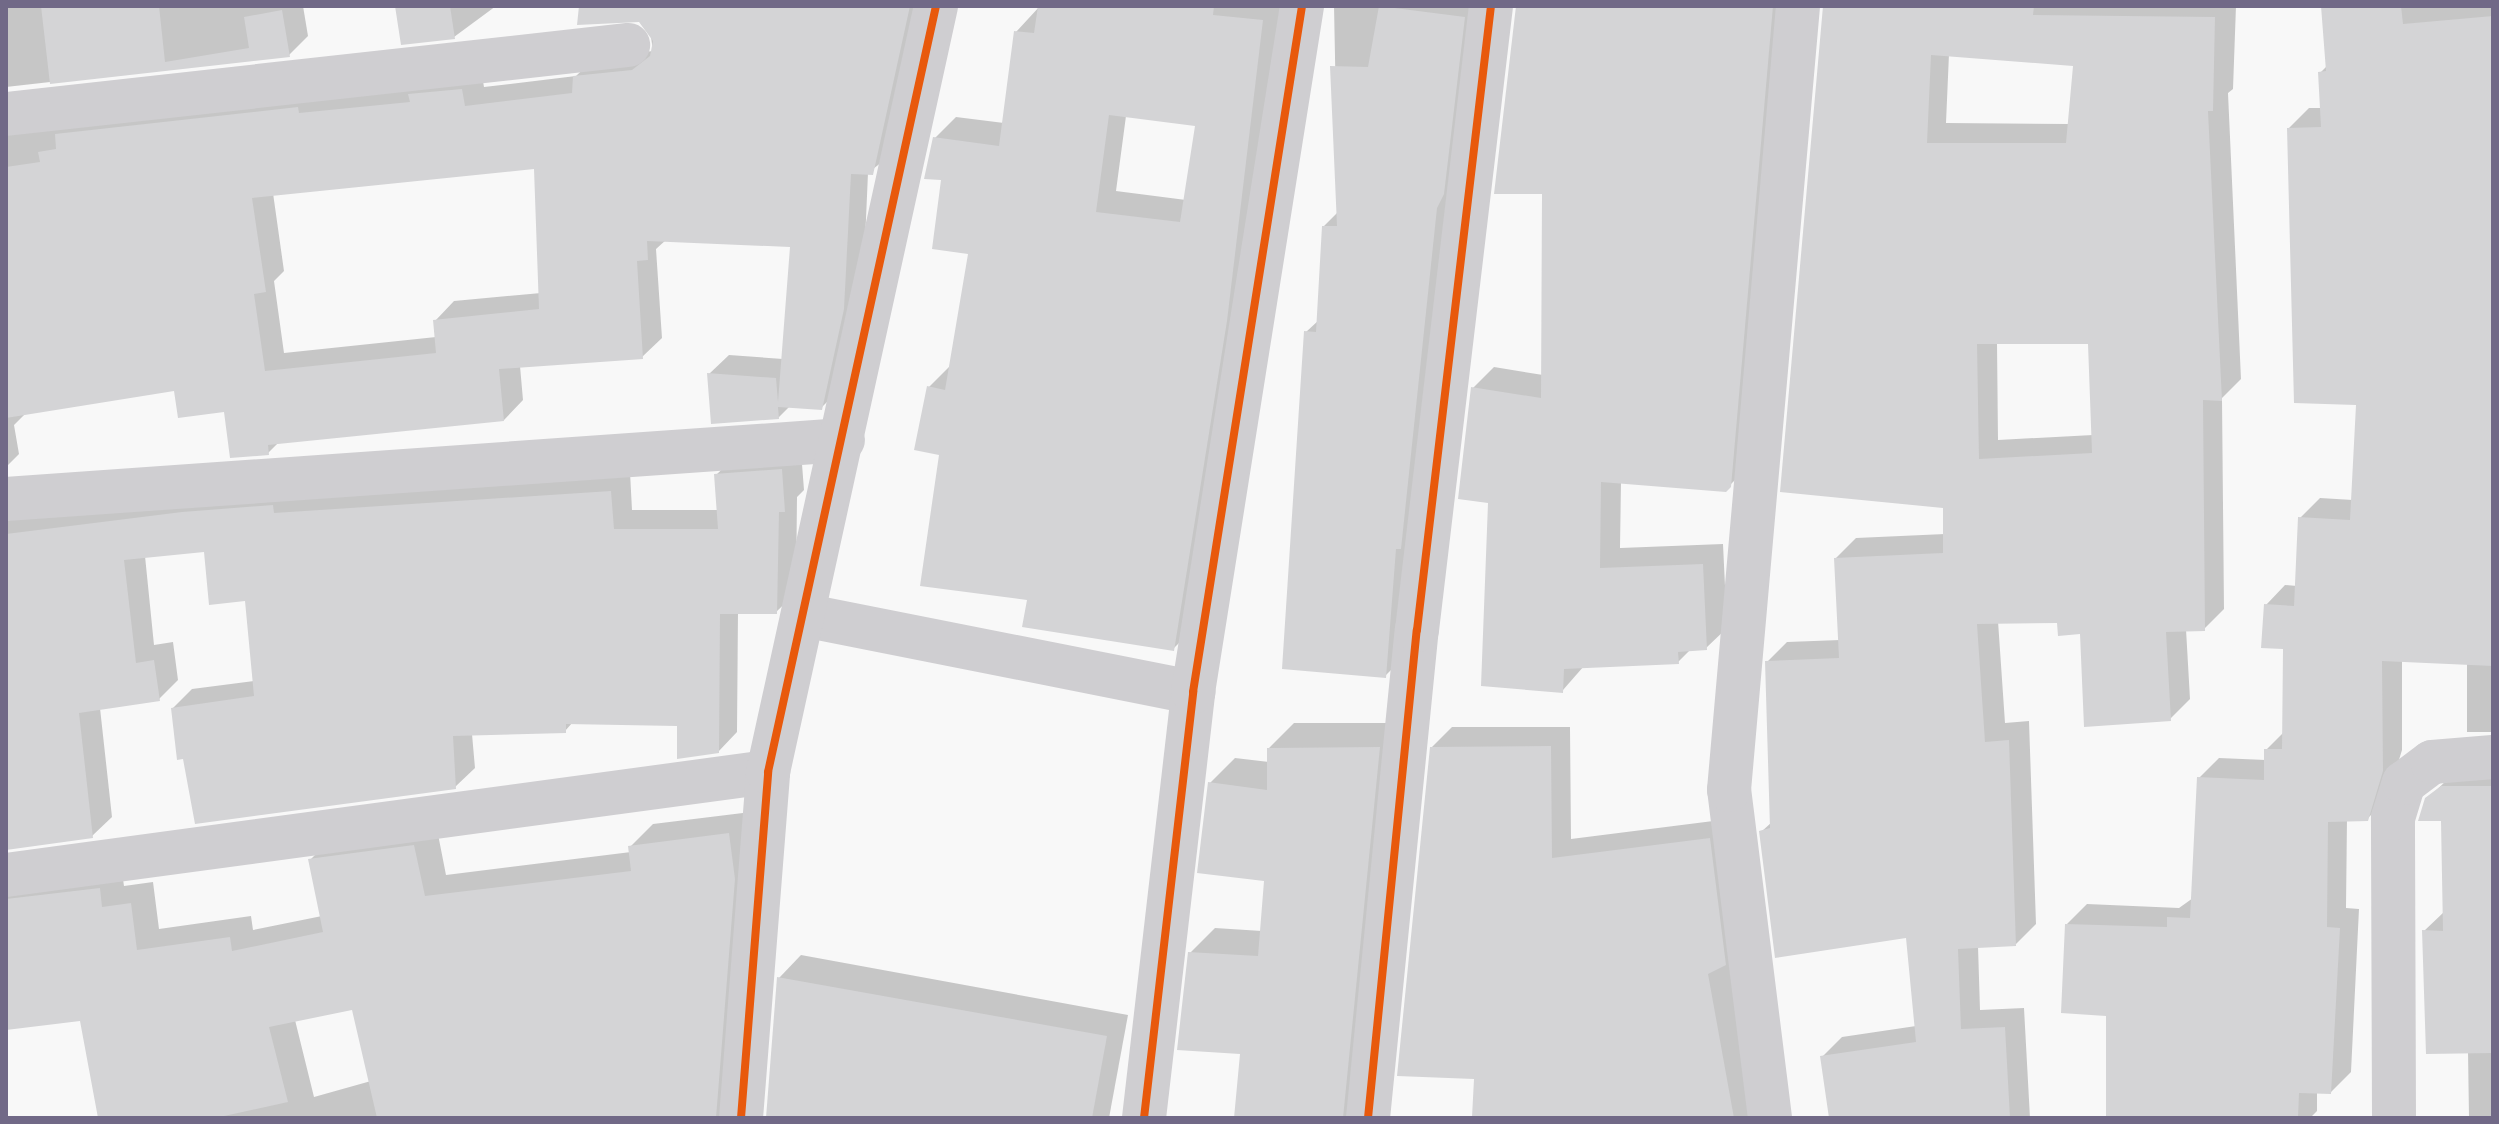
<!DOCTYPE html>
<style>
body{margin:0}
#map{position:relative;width:2499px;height:1124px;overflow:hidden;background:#f8f8f8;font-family:"Asap Condensed",sans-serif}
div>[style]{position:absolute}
.shadow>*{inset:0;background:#0003}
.building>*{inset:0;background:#d4d4d6}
.minor>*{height:44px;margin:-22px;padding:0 22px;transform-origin:22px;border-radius:22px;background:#cfced1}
.cycleway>*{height:8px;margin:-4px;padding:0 4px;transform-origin:4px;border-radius:4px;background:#e8590c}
span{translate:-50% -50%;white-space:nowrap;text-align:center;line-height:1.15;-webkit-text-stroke:8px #fff;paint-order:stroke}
.frame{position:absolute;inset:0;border:8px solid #716987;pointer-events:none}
</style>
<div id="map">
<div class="shadow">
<div style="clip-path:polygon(6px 6px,303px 6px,308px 36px,289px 55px,6px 87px)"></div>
<div style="clip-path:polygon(397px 6px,496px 6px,454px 37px)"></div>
<div style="clip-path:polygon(evenodd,581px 6px,924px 6px,892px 154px,868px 173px,863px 288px,840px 389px,821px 408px,790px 406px,778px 418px,709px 374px,729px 355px,783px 359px,792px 245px,666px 240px,656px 249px,662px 338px,642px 357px,520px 366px,523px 400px,504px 420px,279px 442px,268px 453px,226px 410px,175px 388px,27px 412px,14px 425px,19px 454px,6px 467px,6px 106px,481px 70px,484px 87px,576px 76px,595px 58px,653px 51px,650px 30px,638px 20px,581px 6px,536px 167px,541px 293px,454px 301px,435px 321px,436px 337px,284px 353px,274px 281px,284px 271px,273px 193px,536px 167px)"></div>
<div style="clip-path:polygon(evenodd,1040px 6px,1294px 6px,1194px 628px,1173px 649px,1029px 599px,941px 454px,929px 387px,951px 365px,971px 252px,943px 178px,935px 138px,956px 117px,1004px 123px,1016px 32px,1040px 6px,1126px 116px,1198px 125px,1186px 200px,1116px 191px,1126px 116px)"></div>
<div style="clip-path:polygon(1334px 6px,1483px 6px,1406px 655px,1385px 676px,1306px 332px,1319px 320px,1324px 226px,1338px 212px)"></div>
<div style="clip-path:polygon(1517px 6px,1795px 6px,1751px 464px,1725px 490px,1621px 482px,1620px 548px,1723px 544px,1727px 628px,1706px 648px,1691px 649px,1678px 662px,1584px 666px,1563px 690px,1490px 501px,1473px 388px,1494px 367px,1543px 375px,1544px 192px)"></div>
<div style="clip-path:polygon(evenodd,1824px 6px,2236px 6px,2233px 89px,2228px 93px,2241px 379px,2222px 398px,2224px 609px,2204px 629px,2186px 629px,2190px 699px,2170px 719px,2081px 632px,2059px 621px,1998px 621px,2005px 723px,2029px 721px,2036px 924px,2016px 944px,1978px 946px,1980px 1010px,2024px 1008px,2030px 1118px,1831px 1118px,1822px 1057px,1842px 1037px,1916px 1026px,1908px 936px,1761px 832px,1772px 822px,1767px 662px,1787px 642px,1840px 640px,1836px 558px,1856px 538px,1945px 534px,1945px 506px,1824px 6px,1949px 54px,2075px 64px,2070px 124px,1946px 123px,1949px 54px,1824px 6px,1997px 342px,2090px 342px,2093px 435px,1998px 440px,1997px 342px)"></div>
<div style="clip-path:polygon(2323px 6px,2493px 6px,2493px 732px,2467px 732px,2467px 663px,2402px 660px,2402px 750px,2387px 799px,2367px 819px,2347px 819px,2346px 908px,2359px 909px,2351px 1072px,2331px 1092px,2317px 1092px,2317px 1111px,2310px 1118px,2108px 1118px,2108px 1014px,2067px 924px,2087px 904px,2179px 908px,2193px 898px,2199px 778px,2219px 758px,2266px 760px,2266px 750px,2284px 732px,2285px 647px,2266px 605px,2285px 585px,2297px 586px,2300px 518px,2320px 498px,2353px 500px,2358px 403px,2289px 128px,2309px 108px,2322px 108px,2320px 73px,2328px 65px)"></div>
<div style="clip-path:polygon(801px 451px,804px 490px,797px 497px,796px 593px,776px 612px,738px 612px,737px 732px,718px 752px,679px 724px,573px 722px,565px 731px,472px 734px,475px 768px,455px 787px,173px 708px,192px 689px,254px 681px,246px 599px,206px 550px,145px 556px,154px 645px,173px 642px,178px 680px,159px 699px,100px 708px,112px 817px,92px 836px,6px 848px,6px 491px,630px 472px,632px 510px,719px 510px,716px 475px,736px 456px)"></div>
<div style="clip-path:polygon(1294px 723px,1404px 723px,1367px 1118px,1237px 1118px,1242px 1052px,1190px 953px,1215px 928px,1262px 931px,1266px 880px,1210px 783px,1235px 758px,1269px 762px,1269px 748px)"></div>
<div style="clip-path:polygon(1452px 727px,1570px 727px,1571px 839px,1729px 819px,1757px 1118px,1545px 1118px,1476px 1077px,1432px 747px)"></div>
<div style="clip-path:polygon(2493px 763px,2493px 1118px,2469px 1118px,2468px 1052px,2424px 931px,2445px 911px,2443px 819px,2427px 799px,2448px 779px)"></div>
<div style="clip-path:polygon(evenodd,751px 812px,761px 1118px,100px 1118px,81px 1019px,6px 1028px,6px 878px,121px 866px,124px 886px,153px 882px,159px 929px,251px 916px,253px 930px,322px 916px,310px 860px,332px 838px,436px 824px,446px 875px,631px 852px,630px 847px,653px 824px,751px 812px,354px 1007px,371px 1081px,314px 1097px,295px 1020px,354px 1007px)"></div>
<div style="clip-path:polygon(801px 955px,1128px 1015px,1109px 1118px,768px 1118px,779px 978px)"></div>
</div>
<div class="building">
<div style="clip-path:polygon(41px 6px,159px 6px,165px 62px,249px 48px,244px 17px,282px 10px,290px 57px,50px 84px)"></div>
<div style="clip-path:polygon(395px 6px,450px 6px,455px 39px,401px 45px)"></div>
<div style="clip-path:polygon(evenodd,579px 6px,910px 6px,873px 175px,851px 174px,844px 309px,822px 410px,778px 407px,779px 419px,711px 424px,707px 373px,776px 378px,778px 402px,790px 247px,647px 241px,648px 260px,637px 261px,643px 359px,499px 369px,504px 421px,268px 445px,269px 455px,230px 458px,224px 412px,178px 418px,174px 391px,6px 418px,6px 167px,40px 162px,38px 152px,56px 149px,55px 134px,298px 107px,299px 113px,410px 102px,408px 94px,462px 89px,465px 106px,572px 93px,573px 76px,632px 70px,650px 56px,653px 41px,639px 22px,577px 25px,579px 6px,534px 169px,539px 309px,433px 320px,436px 353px,265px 371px,254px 294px,266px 292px,252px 198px,534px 169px)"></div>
<div style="clip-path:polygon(evenodd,1038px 6px,1214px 6px,1213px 15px,1263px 20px,1227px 321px,1174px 651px,1022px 627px,1027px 600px,920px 586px,939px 455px,914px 450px,927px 386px,945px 390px,968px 254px,932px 249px,941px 180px,924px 179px,933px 137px,999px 146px,1014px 31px,1034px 33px,1038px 6px,1109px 115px,1195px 126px,1180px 222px,1096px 212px,1109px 115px)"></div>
<div style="clip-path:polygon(1379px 6px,1465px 17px,1444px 194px,1437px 208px,1401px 549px,1396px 549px,1386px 678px,1282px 669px,1304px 331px,1316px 332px,1322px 226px,1337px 226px,1330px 66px,1368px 67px)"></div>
<div style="clip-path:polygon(1516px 6px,1773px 6px,1731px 487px,1726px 492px,1601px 482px,1600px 568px,1703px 564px,1707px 650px,1678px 652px,1679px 664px,1564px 669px,1563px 693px,1481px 686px,1488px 503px,1458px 499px,1471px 387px,1541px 398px,1542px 194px,1494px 194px)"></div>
<div style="clip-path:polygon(evenodd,1823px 6px,2034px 6px,2033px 15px,2215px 17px,2213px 111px,2208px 111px,2222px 401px,2203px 400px,2205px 631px,2166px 632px,2171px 721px,2084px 727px,2080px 634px,2058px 636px,2057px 623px,1977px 624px,1985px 742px,2009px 740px,2016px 946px,1958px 949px,1961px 1029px,2005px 1027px,2010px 1118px,1829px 1118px,1820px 1056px,1916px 1042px,1906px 938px,1775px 958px,1759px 831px,1770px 828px,1765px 661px,1839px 658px,1834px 558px,1943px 553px,1943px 508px,1780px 492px,1823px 6px,1931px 55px,2073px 66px,2066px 143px,1927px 143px,1931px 55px,1823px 6px,1977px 344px,2088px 344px,2092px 453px,1979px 459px,1977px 344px)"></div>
<div style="clip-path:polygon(2321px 6px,2401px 6px,2403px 24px,2493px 16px,2493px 666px,2382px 661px,2383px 771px,2368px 821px,2328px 822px,2327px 927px,2340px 928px,2331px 1094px,2299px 1093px,2298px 1118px,2106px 1118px,2106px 1016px,2061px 1013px,2065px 924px,2167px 927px,2167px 917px,2190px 918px,2197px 777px,2264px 780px,2264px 749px,2282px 749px,2283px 649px,2261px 648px,2264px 604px,2294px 606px,2298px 517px,2350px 520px,2356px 405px,2294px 403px,2287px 128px,2321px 127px,2318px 72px,2326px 71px)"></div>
<div style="clip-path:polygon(782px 469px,785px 512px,779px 512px,777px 614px,720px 614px,719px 753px,677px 759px,677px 726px,566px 724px,566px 733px,453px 736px,456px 789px,195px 824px,183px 759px,177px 760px,171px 708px,254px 696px,245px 601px,209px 605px,204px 552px,124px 560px,136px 663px,154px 660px,160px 701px,79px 713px,93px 838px,6px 850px,6px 534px,182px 512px,273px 505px,274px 513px,611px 491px,614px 529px,718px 529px,714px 474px)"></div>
<div style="clip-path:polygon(1551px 746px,1552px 858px,1710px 838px,1726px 965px,1708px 974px,1734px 1118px,1472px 1117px,1474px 1079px,1397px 1076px,1430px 747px)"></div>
<div style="clip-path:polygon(1380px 747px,1343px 1118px,1234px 1118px,1240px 1054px,1177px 1050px,1188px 952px,1258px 956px,1264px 881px,1197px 873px,1208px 782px,1267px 790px,1267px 748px)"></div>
<div style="clip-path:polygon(2441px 786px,2493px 786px,2493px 1053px,2426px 1054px,2422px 930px,2443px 931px,2441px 821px,2418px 821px,2425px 798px)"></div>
<div style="clip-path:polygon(729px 833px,735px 879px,716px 1118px,377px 1118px,352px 1010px,269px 1027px,288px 1102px,215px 1118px,98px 1118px,80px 1021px,6px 1030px,6px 899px,100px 888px,102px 907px,131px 903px,137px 950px,230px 937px,232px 951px,323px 932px,308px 859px,414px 845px,425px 896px,631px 871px,628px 846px)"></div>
<div style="clip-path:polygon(777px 977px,1107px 1036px,1092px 1118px,766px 1118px)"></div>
</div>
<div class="minor">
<div style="left:6px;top:114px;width:626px;rotate:-6.33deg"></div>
<div style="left:6px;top:499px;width:839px;rotate:-4.03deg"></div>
<div style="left:803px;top:615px;width:398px;rotate:11.2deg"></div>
<div style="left:6px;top:875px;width:769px;rotate:-7.7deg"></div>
<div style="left:741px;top:1118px;width:347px;rotate:-85.5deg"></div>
<div style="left:768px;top:772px;width:784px;rotate:-77.63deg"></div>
<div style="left:1144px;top:1118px;width:429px;rotate:-83.4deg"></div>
<div style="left:1193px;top:692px;width:695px;rotate:-80.97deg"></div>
<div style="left:1368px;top:1118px;width:490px;rotate:-84.3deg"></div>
<div style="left:1417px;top:630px;width:628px;rotate:-83.24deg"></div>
<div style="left:1770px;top:1118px;width:331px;rotate:-97.1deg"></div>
<div style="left:1729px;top:790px;width:787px;rotate:-84.97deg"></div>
<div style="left:2394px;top:1118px;width:300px;rotate:-90.2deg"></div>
<div style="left:2393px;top:818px;width:37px;rotate:-73deg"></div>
<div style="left:2404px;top:783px;width:35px;rotate:-37deg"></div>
<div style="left:2432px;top:762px;width:61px;rotate:-4.7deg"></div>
</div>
<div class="cycleway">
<div style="left:741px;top:1118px;width:347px;rotate:-85.5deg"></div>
<div style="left:768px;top:772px;width:784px;rotate:-77.63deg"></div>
<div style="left:1144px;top:1118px;width:429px;rotate:-83.4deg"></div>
<div style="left:1193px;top:692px;width:695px;rotate:-80.97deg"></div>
<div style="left:1368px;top:1118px;width:490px;rotate:-84.3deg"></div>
<div style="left:1417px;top:630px;width:628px;rotate:-83.24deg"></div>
</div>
<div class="frame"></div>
</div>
